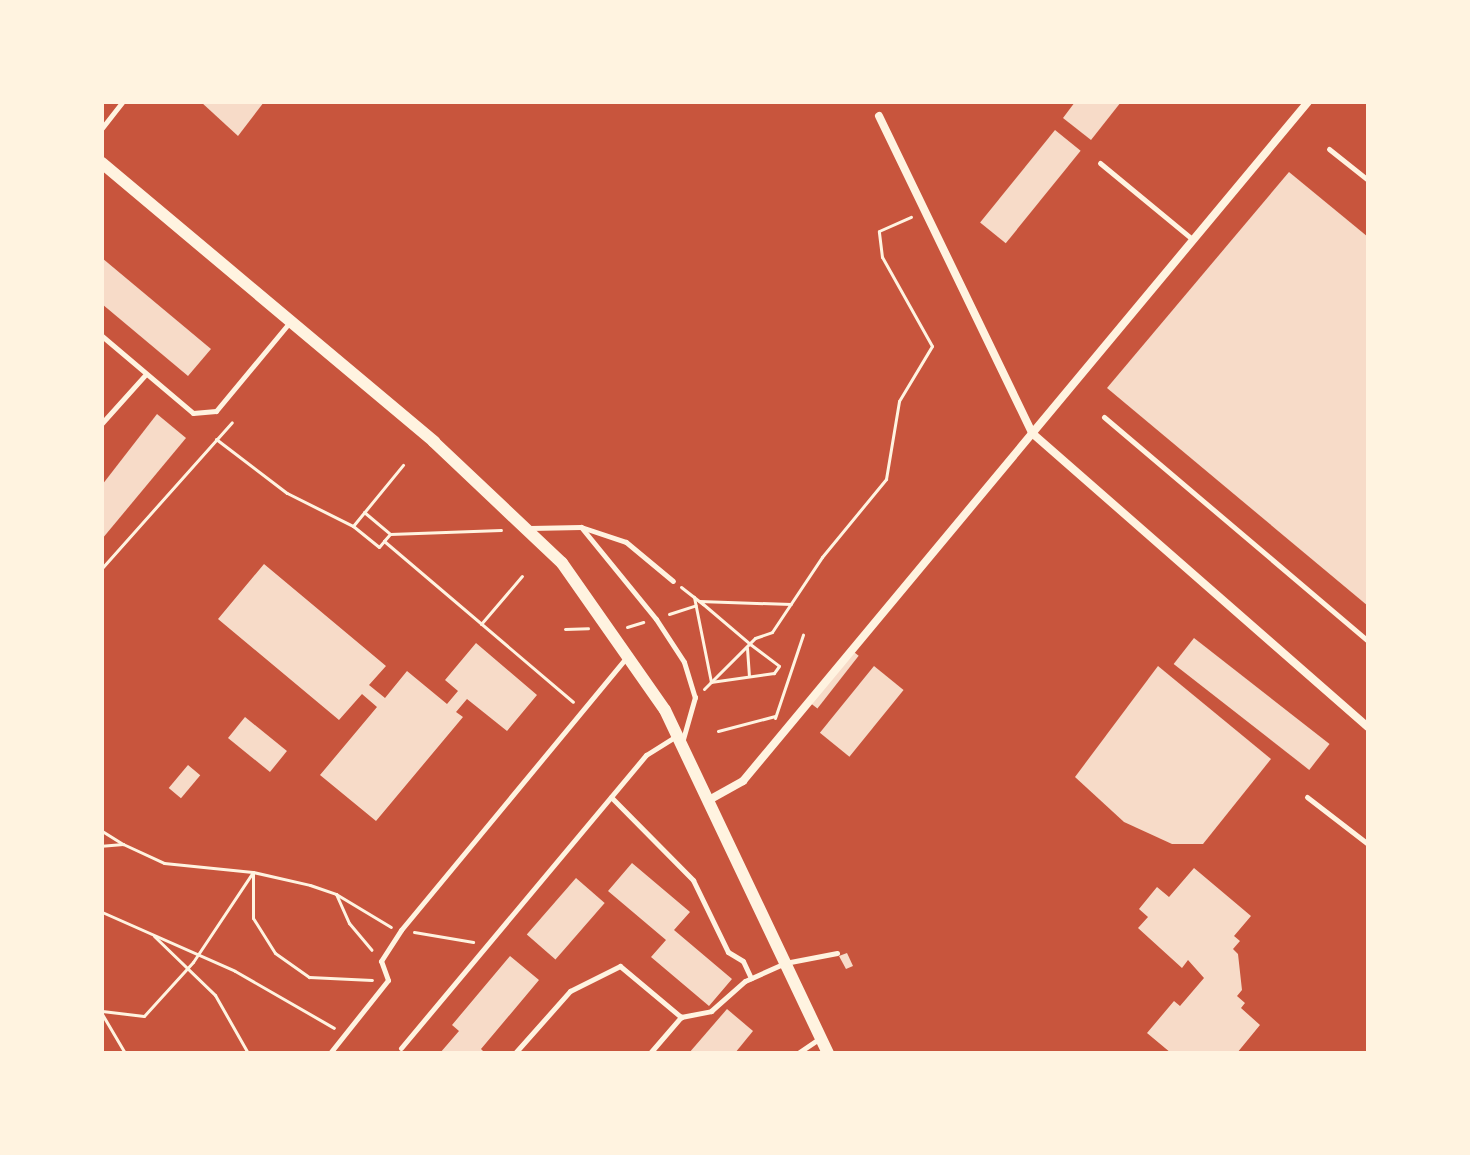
<!DOCTYPE html>
<style>
body{margin:0}
#map{position:relative;width:1470px;height:1155px;overflow:hidden;background:#c8553d;font-family:Rubik,sans-serif}
div>[style]{position:absolute}
.building>*{inset:0;background:#f7dbc8;transform-origin:0 0}
.path>*{height:3px;margin:-1.5px;padding:0 1.5px;transform-origin:1.5px;border-radius:1.5px;background:#fff3e0}
.service>*{height:5px;margin:-2.5px;padding:0 2.5px;transform-origin:2.5px;border-radius:2.5px;background:#fff3e0}
.minor>*{height:8px;margin:-4px;padding:0 4px;transform-origin:4px;border-radius:4px;background:#fff3e0}
.tertiary>*{height:12px;margin:-6px;padding:0 6px;transform-origin:6px;border-radius:6px;background:#fff3e0}
span{translate:-50% -50%;white-space:nowrap;text-align:center;line-height:1.15;-webkit-text-stroke:6px #fff3e0;paint-order:stroke}
.frame{position:absolute;inset:0;border:104px solid #fff3e0;pointer-events:none}
</style>
<div id="map">
<div class="building">
<div style="clip-path:polygon(201px 102px,264px 102px,238px 136px)"></div>
<div style="clip-path:polygon(1075px 102px,1121px 102px,1091px 140px,1063px 118px)"></div>
<div style="left:1055px;top:130px;width:33px;height:119px;rotate:39deg"></div>
<div style="clip-path:polygon(1289px 172px,1368px 237px,1368px 606px,1107px 388px)"></div>
<div style="clip-path:polygon(102px 258px,211px 349px,188px 376px,102px 304px)"></div>
<div style="clip-path:polygon(157px 414px,186px 438px,102px 539px,102px 485px)"></div>
<div style="clip-path:polygon(264px 564px,386px 666px,369px 685px,385px 698px,407px 671px,447px 704px,458px 691px,445px 680px,476px 643px,537px 695px,507px 731px,467px 699px,456px 712px,463px 717px,376px 821px,320px 775px,377px 707px,362px 694px,339px 720px,218px 619px)"></div>
<div style="left:1194px;top:638px;width:172px;height:33px;rotate:38deg"></div>
<div style="left:850px;top:649px;width:11px;height:67px;rotate:38deg"></div>
<div style="left:874px;top:666px;width:38px;height:86px;rotate:39deg"></div>
<div style="clip-path:polygon(1158px 666px,1271px 759px,1203px 844px,1172px 844px,1124px 822px,1075px 777px)"></div>
<div style="left:245px;top:717px;width:54px;height:27px;rotate:39deg"></div>
<div style="left:188px;top:765px;width:16px;height:30px;rotate:40deg"></div>
<div style="clip-path:polygon(632px 863px,690px 912px,674px 930px,732px 979px,709px 1006px,651px 957px,666px 940px,608px 891px)"></div>
<div style="clip-path:polygon(1194px 868px,1251px 916px,1234px 936px,1240px 941px,1233px 949px,1238px 954px,1242px 990px,1237px 996px,1245px 1003px,1241px 1008px,1260px 1025px,1237px 1053px,1171px 1053px,1147px 1033px,1174px 1001px,1180px 1006px,1204px 978px,1188px 960px,1182px 968px,1138px 928px,1148px 917px,1139px 909px,1157px 887px,1169px 897px)"></div>
<div style="left:576px;top:878px;width:38px;height:75px;rotate:41deg"></div>
<div style="clip-path:polygon(847px 953px,853px 966px,846px 969px,839px 956px)"></div>
<div style="clip-path:polygon(510px 956px,539px 980px,481px 1049px,485px 1053px,440px 1053px,459px 1031px,452px 1025px)"></div>
<div style="clip-path:polygon(727px 1009px,753px 1031px,735px 1053px,689px 1053px)"></div>
</div>
<div class="path">
<div style="left:216px;top:439px;width:89px;rotate:37.3deg"></div>
<div style="left:287px;top:493px;width:74px;rotate:26.6deg"></div>
<div style="left:353px;top:526px;width:33px;rotate:39deg"></div>
<div style="left:379px;top:547px;width:8px;rotate:-50deg"></div>
<div style="left:384px;top:541px;width:248px;rotate:40.4deg"></div>
<div style="left:364px;top:512px;width:34px;rotate:40deg"></div>
<div style="left:390px;top:534px;width:9px;rotate:131deg"></div>
<div style="left:353px;top:526px;width:79px;rotate:-50.7deg"></div>
<div style="left:390px;top:534px;width:111px;rotate:-2.1deg"></div>
<div style="left:102px;top:568px;width:195px;rotate:-48.3deg"></div>
<div style="left:681px;top:587px;width:28px;rotate:38deg"></div>
<div style="left:703px;top:604px;width:62px;rotate:40.4deg"></div>
<div style="left:750px;top:644px;width:36px;rotate:37deg"></div>
<div style="left:779px;top:666px;width:9px;rotate:126deg"></div>
<div style="left:774px;top:673px;width:64px;rotate:171.9deg"></div>
<div style="left:711px;top:682px;width:87px;rotate:-101.3deg"></div>
<div style="left:699px;top:601px;width:92px;rotate:1.9deg"></div>
<div style="left:669px;top:614px;width:28px;rotate:-18deg"></div>
<div style="left:481px;top:624px;width:63px;rotate:-49.5deg"></div>
<div style="left:627px;top:627px;width:17px;rotate:-17deg"></div>
<div style="left:565px;top:629px;width:23px;rotate:-2deg"></div>
<div style="left:747px;top:648px;width:28px;rotate:86deg"></div>
<div style="left:704px;top:689px;width:72px;rotate:-45deg"></div>
<div style="left:755px;top:638px;width:18px;rotate:-19deg"></div>
<div style="left:772px;top:632px;width:90px;rotate:-56.3deg"></div>
<div style="left:822px;top:557px;width:101px;rotate:-50.6deg"></div>
<div style="left:886px;top:479px;width:79px;rotate:-80.5deg"></div>
<div style="left:899px;top:401px;width:64px;rotate:-59deg"></div>
<div style="left:932px;top:346px;width:102px;rotate:-119.3deg"></div>
<div style="left:882px;top:257px;width:26px;rotate:-97deg"></div>
<div style="left:879px;top:231px;width:35px;rotate:-24deg"></div>
<div style="left:775px;top:718px;width:88px;rotate:-71.4deg"></div>
<div style="left:718px;top:731px;width:59px;rotate:-14.7deg"></div>
<div style="left:102px;top:831px;width:25px;rotate:32deg"></div>
<div style="left:123px;top:844px;width:21px;rotate:175deg"></div>
<div style="left:123px;top:844px;width:45px;rotate:24.9deg"></div>
<div style="left:164px;top:863px;width:89px;rotate:5.8deg"></div>
<div style="left:253px;top:872px;width:58px;rotate:12.8deg"></div>
<div style="left:310px;top:885px;width:28px;rotate:19deg"></div>
<div style="left:336px;top:894px;width:64px;rotate:31deg"></div>
<div style="left:253px;top:872px;width:46px;rotate:90deg"></div>
<div style="left:253px;top:918px;width:41px;rotate:57.8deg"></div>
<div style="left:275px;top:953px;width:42px;rotate:35.2deg"></div>
<div style="left:309px;top:977px;width:63px;rotate:2.7deg"></div>
<div style="left:336px;top:894px;width:32px;rotate:66deg"></div>
<div style="left:349px;top:923px;width:35px;rotate:50deg"></div>
<div style="left:102px;top:912px;width:145px;rotate:23.9deg"></div>
<div style="left:235px;top:971px;width:114px;rotate:29.9deg"></div>
<div style="left:414px;top:932px;width:60px;rotate:9.6deg"></div>
<div style="left:154px;top:936px;width:85px;rotate:44deg"></div>
<div style="left:215px;top:995px;width:67px;rotate:60.4deg"></div>
<div style="left:102px;top:1011px;width:42px;rotate:6.8deg"></div>
<div style="left:144px;top:1016px;width:73px;rotate:-47.8deg"></div>
<div style="left:193px;top:962px;width:108px;rotate:-56.3deg"></div>
<div style="left:102px;top:1014px;width:45px;rotate:59.5deg"></div>
</div>
<div class="service">
<div style="left:102px;top:128px;width:33px;rotate:-52deg"></div>
<div style="left:1329px;top:149px;width:50px;rotate:38.5deg"></div>
<div style="left:1100px;top:163px;width:118px;rotate:39.5deg"></div>
<div style="left:102px;top:336px;width:119px;rotate:40.2deg"></div>
<div style="left:193px;top:413px;width:23px;rotate:-5deg"></div>
<div style="left:216px;top:411px;width:116px;rotate:-50.3deg"></div>
<div style="left:1104px;top:417px;width:346px;rotate:40.3deg"></div>
<div style="left:102px;top:423px;width:64px;rotate:-48.1deg"></div>
<div style="left:581px;top:527px;width:119px;rotate:50.8deg"></div>
<div style="left:656px;top:619px;width:51px;rotate:56.9deg"></div>
<div style="left:684px;top:662px;width:37px;rotate:73deg"></div>
<div style="left:695px;top:697px;width:44px;rotate:105.9deg"></div>
<div style="left:530px;top:528px;width:51px;rotate:-1.1deg"></div>
<div style="left:581px;top:527px;width:47px;rotate:18.4deg"></div>
<div style="left:626px;top:542px;width:61px;rotate:39.7deg"></div>
<div style="left:611px;top:797px;width:117px;rotate:45.3deg"></div>
<div style="left:693px;top:880px;width:80px;rotate:64.1deg"></div>
<div style="left:728px;top:952px;width:17px;rotate:31deg"></div>
<div style="left:743px;top:961px;width:19px;rotate:65deg"></div>
<div style="left:1307px;top:797px;width:77px;rotate:37.6deg"></div>
<div style="left:401px;top:1048px;width:382px;rotate:-50.1deg"></div>
<div style="left:646px;top:755px;width:36px;rotate:-32deg"></div>
<div style="left:330px;top:1053px;width:93px;rotate:-51.5deg"></div>
<div style="left:388px;top:980px;width:20px;rotate:-110deg"></div>
<div style="left:381px;top:961px;width:37px;rotate:-57deg"></div>
<div style="left:401px;top:930px;width:356px;rotate:-50.4deg"></div>
<div style="left:515px;top:1053px;width:83px;rotate:-48.4deg"></div>
<div style="left:570px;top:991px;width:56px;rotate:-26.6deg"></div>
<div style="left:620px;top:966px;width:80px;rotate:39.9deg"></div>
<div style="left:650px;top:1053px;width:48px;rotate:-49.3deg"></div>
<div style="left:681px;top:1017px;width:31px;rotate:-11deg"></div>
<div style="left:711px;top:1011px;width:45px;rotate:-41.4deg"></div>
<div style="left:745px;top:981px;width:44px;rotate:-24.2deg"></div>
<div style="left:785px;top:963px;width:53px;rotate:-10.9deg"></div>
<div style="left:798px;top:1053px;width:27px;rotate:-34deg"></div>
</div>
<div class="minor">
<div style="left:879px;top:116px;width:352px;rotate:64.2deg"></div>
<div style="left:1032px;top:433px;width:446px;rotate:41.2deg"></div>
<div style="left:709px;top:800px;width:39px;rotate:-29deg"></div>
<div style="left:743px;top:781px;width:883px;rotate:-50.24deg"></div>
</div>
<div class="tertiary">
<div style="left:102px;top:163px;width:434px;rotate:40deg"></div>
<div style="left:434px;top:442px;width:176px;rotate:43.4deg"></div>
<div style="left:562px;top:563px;width:179px;rotate:55deg"></div>
<div style="left:665px;top:710px;width:380px;rotate:64.6deg"></div>
</div>
<div class="frame"></div>
</div>
